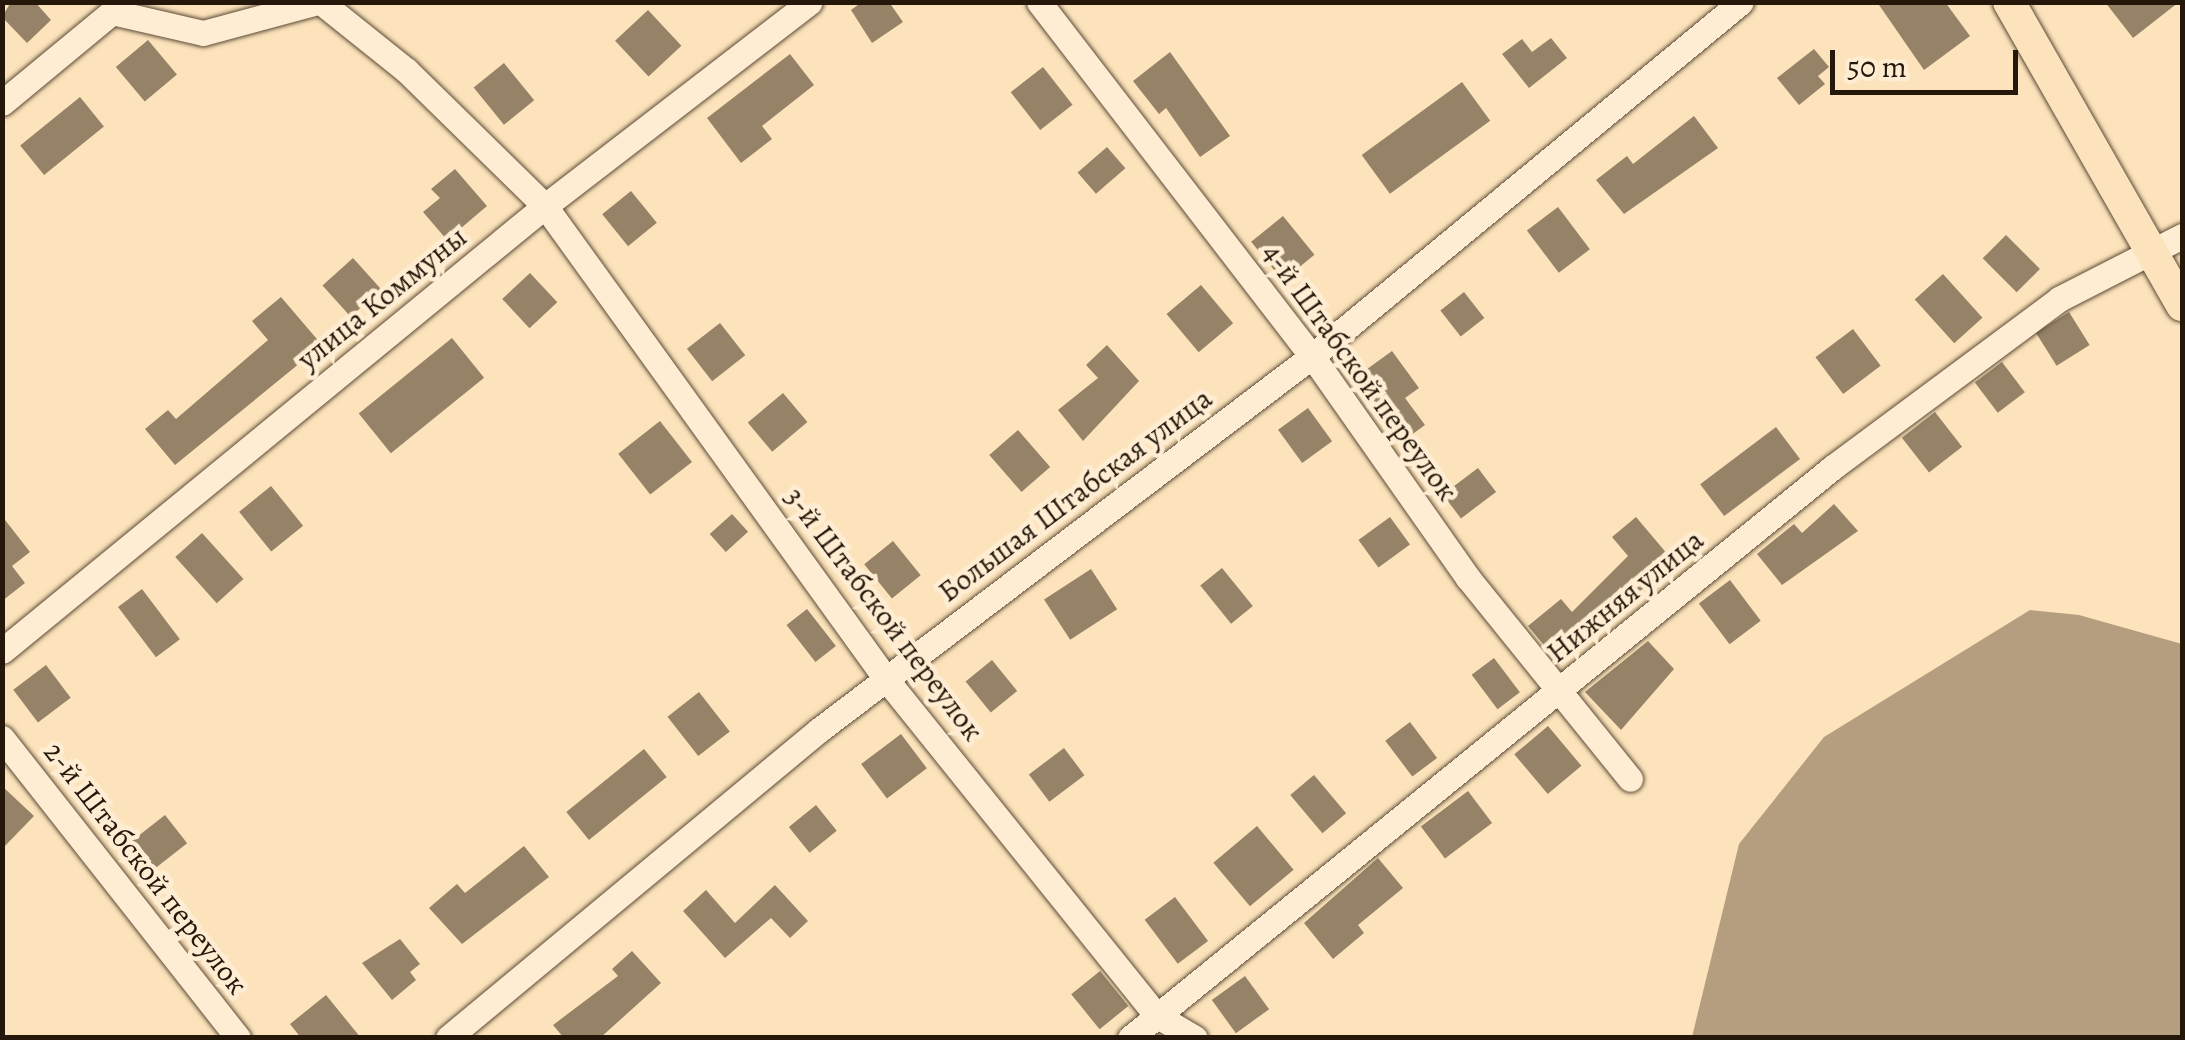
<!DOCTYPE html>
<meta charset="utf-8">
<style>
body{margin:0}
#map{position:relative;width:2185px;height:1040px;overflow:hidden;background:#fde3bb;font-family:Alegreya,serif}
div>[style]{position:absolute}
.water>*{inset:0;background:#b49e7f}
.building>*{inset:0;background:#958267;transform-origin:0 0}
.roads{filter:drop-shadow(0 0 2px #5b4b37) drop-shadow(0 0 2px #5b4b37)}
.minor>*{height:25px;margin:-12.5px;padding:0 12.5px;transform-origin:12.5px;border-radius:12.5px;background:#feedd3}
.major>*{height:32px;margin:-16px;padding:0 16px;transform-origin:16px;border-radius:16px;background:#fde3bb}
span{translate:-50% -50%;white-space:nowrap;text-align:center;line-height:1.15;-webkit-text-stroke:9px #feedd3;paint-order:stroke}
.street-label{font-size:30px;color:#25180b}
.frame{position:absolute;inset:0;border:5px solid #25180b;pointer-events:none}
.scale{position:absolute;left:1830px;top:50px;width:188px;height:45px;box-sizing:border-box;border:5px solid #25180b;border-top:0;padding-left:12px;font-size:30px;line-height:35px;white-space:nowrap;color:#25180b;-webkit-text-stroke:8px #feedd3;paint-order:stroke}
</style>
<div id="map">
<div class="water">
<div style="clip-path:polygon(2030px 610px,2079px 615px,2182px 644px,2182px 1037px,1692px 1037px,1739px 844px,1824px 737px)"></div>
</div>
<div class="building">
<div style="clip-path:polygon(11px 2px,35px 2px,51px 20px,27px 43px,2px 17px)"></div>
<div style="clip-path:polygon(862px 2px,889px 2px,903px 22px,872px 43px,851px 10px)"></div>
<div style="clip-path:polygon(1877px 2px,1945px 2px,1970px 36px,1924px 70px)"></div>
<div style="clip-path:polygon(2105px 2px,2179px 2px,2133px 38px)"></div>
<div style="left:648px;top:10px;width:49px;height:45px;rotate:47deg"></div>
<div style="clip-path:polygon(1551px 38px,1567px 58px,1529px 88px,1502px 54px,1522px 39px,1532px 52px)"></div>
<div style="left:148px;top:40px;width:45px;height:42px;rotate:50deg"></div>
<div style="clip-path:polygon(1814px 49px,1829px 67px,1818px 76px,1825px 84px,1799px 105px,1777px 78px)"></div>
<div style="clip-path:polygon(1170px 52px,1230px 136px,1200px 157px,1166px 108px,1159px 114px,1133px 81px)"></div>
<div style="clip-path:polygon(790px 54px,814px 85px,762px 126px,772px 139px,741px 163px,707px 118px)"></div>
<div style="left:504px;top:63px;width:48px;height:39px;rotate:51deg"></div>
<div style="left:1043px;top:67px;width:48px;height:41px;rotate:52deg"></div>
<div style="left:1462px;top:82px;width:48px;height:124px;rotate:54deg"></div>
<div style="left:80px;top:97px;width:38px;height:77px;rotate:51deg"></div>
<div style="clip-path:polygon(1694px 116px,1718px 148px,1624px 214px,1596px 180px,1627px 156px,1633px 164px)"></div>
<div style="left:1107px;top:147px;width:28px;height:39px;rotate:49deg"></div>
<div style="clip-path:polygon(455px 169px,487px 206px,447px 240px,423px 212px,440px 198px,431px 189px)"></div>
<div style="left:631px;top:191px;width:41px;height:37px;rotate:51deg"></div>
<div style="left:1558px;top:207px;width:53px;height:39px;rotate:53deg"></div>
<div style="left:1283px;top:216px;width:50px;height:41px;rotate:51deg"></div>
<div style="left:2006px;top:235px;width:48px;height:33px;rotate:45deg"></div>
<div style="left:353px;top:258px;width:42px;height:41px;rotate:48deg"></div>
<div style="left:530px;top:273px;width:40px;height:38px;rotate:47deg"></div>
<div style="left:1943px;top:274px;width:59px;height:38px;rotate:48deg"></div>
<div style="left:1201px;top:285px;width:50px;height:45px;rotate:50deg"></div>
<div style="left:1464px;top:292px;width:33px;height:30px;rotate:52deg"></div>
<div style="clip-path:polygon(281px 297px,322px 345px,175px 465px,145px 429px,168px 410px,176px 419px,268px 340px,252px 321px)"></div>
<div style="left:2069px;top:312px;width:39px;height:39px;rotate:58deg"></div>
<div style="left:720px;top:323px;width:41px;height:42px;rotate:52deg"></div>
<div style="left:1853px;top:329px;width:46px;height:47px;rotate:53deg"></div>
<div style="left:452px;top:338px;width:51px;height:120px;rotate:51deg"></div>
<div style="clip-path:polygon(1107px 345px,1139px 381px,1083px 441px,1058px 410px,1098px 378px,1086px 365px)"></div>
<div style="clip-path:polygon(1392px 351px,1419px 388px,1405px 398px,1425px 425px,1403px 441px,1356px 377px)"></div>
<div style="left:2002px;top:362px;width:38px;height:34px;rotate:53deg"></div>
<div style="left:783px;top:393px;width:38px;height:46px;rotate:50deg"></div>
<div style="left:1308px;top:408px;width:41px;height:37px;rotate:54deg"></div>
<div style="left:1935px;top:412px;width:44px;height:42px;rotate:52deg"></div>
<div style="left:660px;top:421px;width:52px;height:53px;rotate:52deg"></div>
<div style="left:1776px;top:427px;width:40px;height:95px;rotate:53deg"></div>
<div style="left:1018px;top:430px;width:49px;height:38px;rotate:49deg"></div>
<div style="left:1478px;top:468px;width:30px;height:44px;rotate:53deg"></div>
<div style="left:271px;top:486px;width:51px;height:41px;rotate:51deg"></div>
<div style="clip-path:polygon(1834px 504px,1858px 531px,1782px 585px,1757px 554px,1794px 524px,1802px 533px)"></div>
<div style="left:732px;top:514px;width:24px;height:30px;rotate:48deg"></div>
<div style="clip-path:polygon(2px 516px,30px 552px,12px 566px,25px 583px,2px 601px)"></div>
<div style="left:1390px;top:517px;width:34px;height:39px;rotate:54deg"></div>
<div style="clip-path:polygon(1636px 517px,1674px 562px,1558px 662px,1528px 626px,1561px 599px,1572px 612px,1628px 556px,1612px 537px)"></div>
<div style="left:202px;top:533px;width:62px;height:36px;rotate:48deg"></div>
<div style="left:893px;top:541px;width:44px;height:37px;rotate:51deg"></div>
<div style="left:1222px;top:568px;width:49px;height:28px;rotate:51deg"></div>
<div style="left:1091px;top:569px;width:48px;height:56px;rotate:57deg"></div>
<div style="left:1730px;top:580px;width:51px;height:39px;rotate:53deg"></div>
<div style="left:142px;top:589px;width:63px;height:30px;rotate:53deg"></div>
<div style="left:807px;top:609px;width:47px;height:26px;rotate:52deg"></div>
<div style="clip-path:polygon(1648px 641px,1674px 669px,1621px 730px,1585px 692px)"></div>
<div style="left:1494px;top:658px;width:43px;height:28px;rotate:53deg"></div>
<div style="left:992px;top:660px;width:40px;height:34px;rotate:51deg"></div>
<div style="left:46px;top:665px;width:41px;height:41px;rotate:53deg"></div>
<div style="left:699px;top:692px;width:50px;height:40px;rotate:52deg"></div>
<div style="left:1410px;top:722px;width:45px;height:31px;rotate:53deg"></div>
<div style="left:1548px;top:726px;width:52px;height:44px;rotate:50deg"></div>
<div style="left:901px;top:734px;width:43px;height:50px;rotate:53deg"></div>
<div style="left:1064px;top:748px;width:34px;height:44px;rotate:53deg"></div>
<div style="left:644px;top:749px;width:36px;height:100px;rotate:51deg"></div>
<div style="left:1314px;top:775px;width:50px;height:31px;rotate:50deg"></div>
<div style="clip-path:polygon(2px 786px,34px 816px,2px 849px)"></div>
<div style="left:1468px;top:791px;width:40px;height:59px;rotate:53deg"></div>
<div style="left:816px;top:805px;width:33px;height:35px;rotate:51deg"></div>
<div style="left:165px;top:815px;width:36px;height:49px;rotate:52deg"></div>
<div style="left:1257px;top:826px;width:57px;height:57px;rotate:50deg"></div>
<div style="clip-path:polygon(524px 846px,549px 877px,462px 944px,429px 908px,457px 884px,465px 893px)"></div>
<div style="clip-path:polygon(1378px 858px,1403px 888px,1358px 925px,1364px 933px,1333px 959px,1304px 923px)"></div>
<div style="clip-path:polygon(775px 885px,808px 921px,790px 938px,771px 918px,725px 958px,683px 911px,706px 890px,735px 923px)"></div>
<div style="left:1175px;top:897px;width:55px;height:38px;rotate:53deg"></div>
<div style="clip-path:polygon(400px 939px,420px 964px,410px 972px,416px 980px,392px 1000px,362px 963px)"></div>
<div style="clip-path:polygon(632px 951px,661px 983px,600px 1038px,564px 1038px,553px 1025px,618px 976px,612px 969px)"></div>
<div style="left:1100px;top:971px;width:45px;height:37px;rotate:51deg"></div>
<div style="left:1245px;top:976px;width:41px;height:41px;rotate:54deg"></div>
<div style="clip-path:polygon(326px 995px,361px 1038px,301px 1038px,290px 1024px)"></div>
</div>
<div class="roads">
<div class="minor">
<div style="left:321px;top:2px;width:109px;rotate:38.7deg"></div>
<div style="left:406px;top:70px;width:194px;rotate:44.4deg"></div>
<div style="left:545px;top:206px;width:583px;rotate:54.21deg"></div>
<div style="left:886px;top:679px;width:431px;rotate:51.2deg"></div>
<div style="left:1156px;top:1015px;width:45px;rotate:30.5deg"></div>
<div style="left:1039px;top:2px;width:447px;rotate:52.4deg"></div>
<div style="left:1312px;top:356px;width:271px;rotate:54.9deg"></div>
<div style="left:1468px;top:578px;width:258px;rotate:51.1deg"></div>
<div style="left:2px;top:103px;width:143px;rotate:-39.6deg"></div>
<div style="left:112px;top:12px;width:93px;rotate:13deg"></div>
<div style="left:203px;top:33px;width:119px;rotate:-15.1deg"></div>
<div style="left:2px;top:651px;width:702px;rotate:-39.34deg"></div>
<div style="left:545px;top:206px;width:334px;rotate:-37.6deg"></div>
<div style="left:2px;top:738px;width:382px;rotate:51.8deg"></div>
<div style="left:448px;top:1038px;width:482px;rotate:-39.7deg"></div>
<div style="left:819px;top:730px;width:619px;rotate:-37.18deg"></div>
<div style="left:1312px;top:356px;width:556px;rotate:-39.53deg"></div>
<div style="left:1130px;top:1038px;width:906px;rotate:-39.08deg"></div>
<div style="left:1833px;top:467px;width:282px;rotate:-36.6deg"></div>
<div style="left:2059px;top:299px;width:138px;rotate:-27.1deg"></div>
</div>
<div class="major">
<div style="left:2009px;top:2px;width:349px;rotate:60.3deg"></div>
</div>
</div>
<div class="street-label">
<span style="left:382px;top:298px;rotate:-39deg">улица Коммуны</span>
<span style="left:1360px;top:372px;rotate:54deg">4-й Штабской переулок</span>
<span style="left:1075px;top:495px;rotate:-37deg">Большая Штабская улица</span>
<span style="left:1625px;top:596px;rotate:-39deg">Нижняя улица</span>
<span style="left:884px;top:614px;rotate:53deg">3-й Штабской переулок</span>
<span style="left:146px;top:868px;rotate:52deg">2-й Штабской переулок</span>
</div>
<div class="frame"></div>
<div class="scale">50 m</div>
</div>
